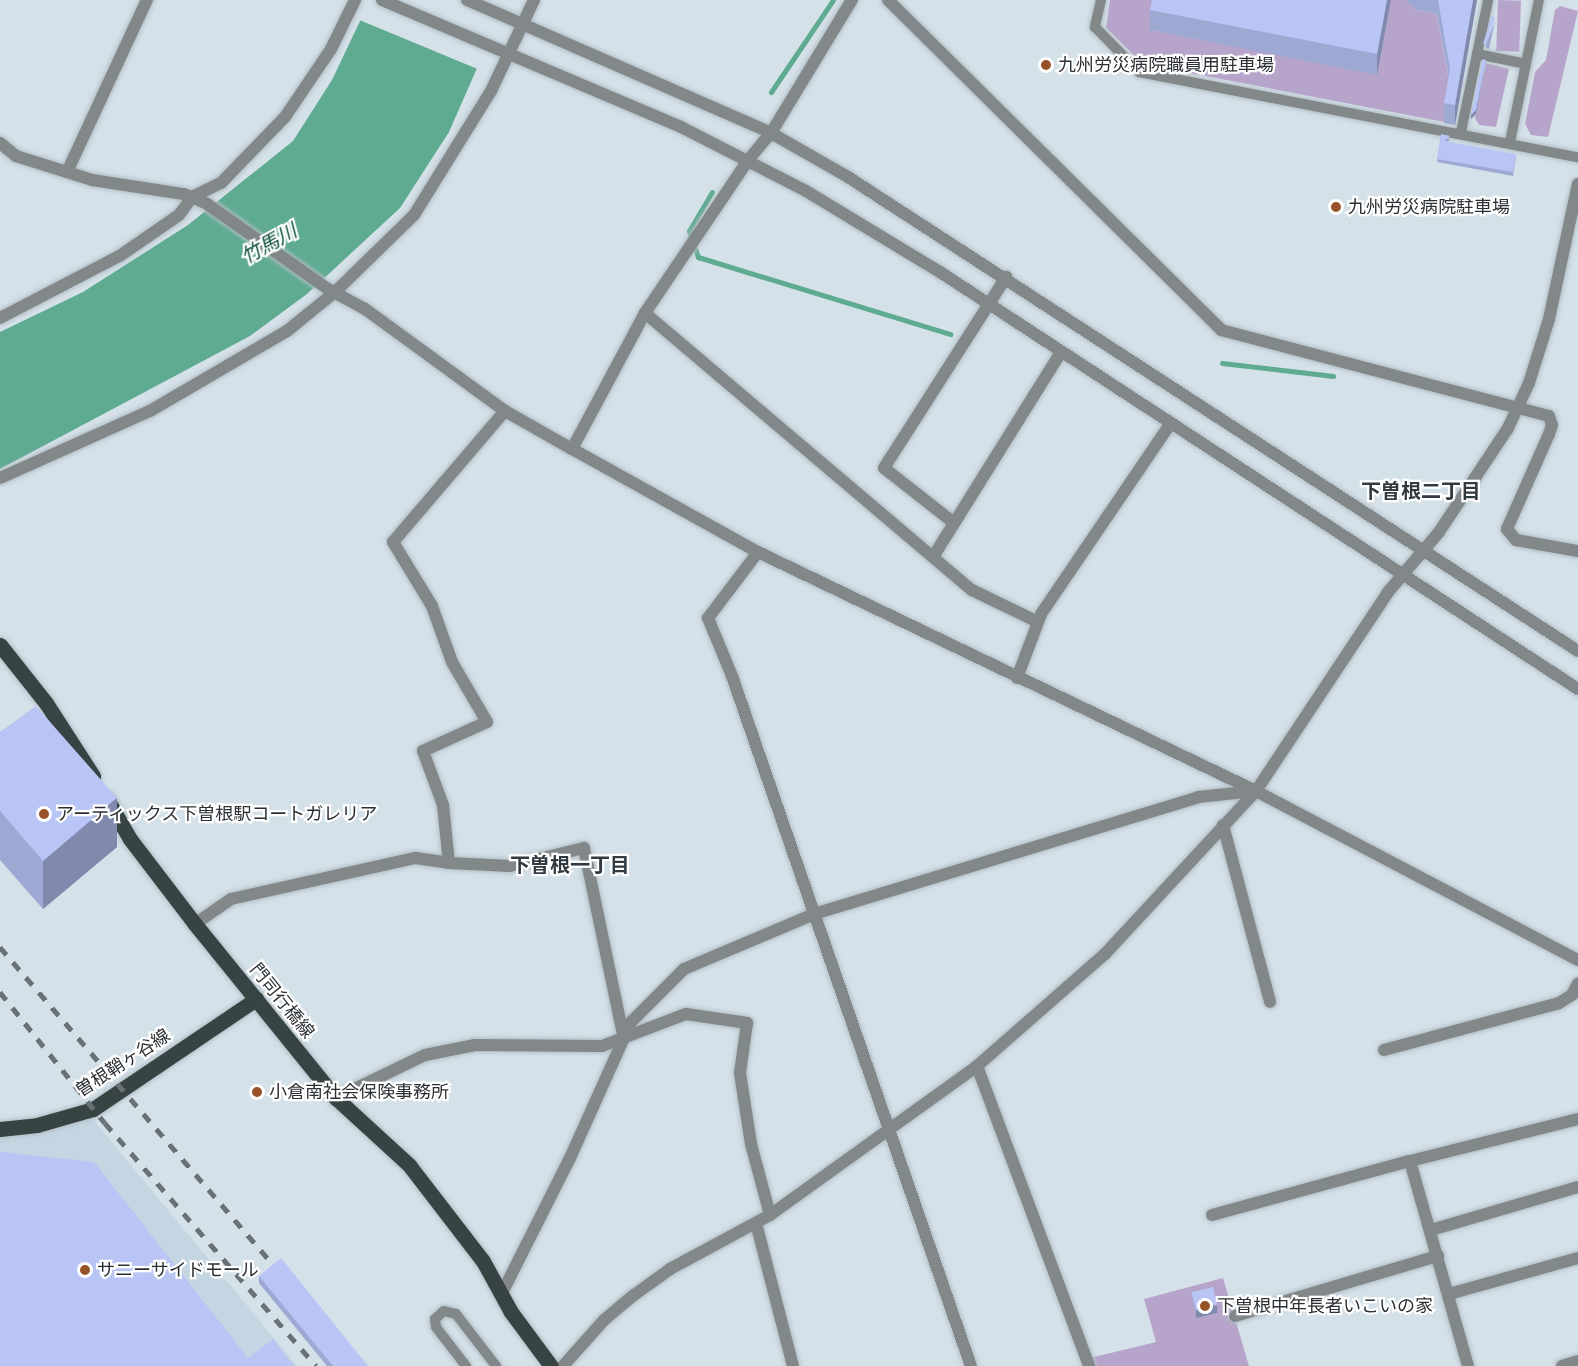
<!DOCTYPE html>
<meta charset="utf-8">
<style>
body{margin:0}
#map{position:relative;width:1578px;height:1366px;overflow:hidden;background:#d5e1e9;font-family:Roboto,"Noto Sans JP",sans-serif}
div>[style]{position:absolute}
.built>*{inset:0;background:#c4d6e2}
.green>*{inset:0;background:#b7a4cb;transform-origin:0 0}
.water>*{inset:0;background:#5fab92}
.pier>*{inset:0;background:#d5e1e9}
.stream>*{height:5px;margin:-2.5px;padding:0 2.5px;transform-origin:2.5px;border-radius:2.5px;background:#5fab92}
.roads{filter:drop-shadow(0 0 2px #b3bec5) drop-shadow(0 0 2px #b3bec5)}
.service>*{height:10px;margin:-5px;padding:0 5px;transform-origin:5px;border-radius:5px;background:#828889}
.minor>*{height:12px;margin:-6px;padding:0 6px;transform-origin:6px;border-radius:6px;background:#828889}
.tertiary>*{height:12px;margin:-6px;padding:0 6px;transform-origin:6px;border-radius:6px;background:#828889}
.primary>*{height:15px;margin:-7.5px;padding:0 7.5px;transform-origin:7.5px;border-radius:7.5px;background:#384344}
.rail>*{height:4.5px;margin-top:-2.25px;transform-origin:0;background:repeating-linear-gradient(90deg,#697076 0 10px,transparent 0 20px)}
.wall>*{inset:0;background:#9ea9d3}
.shaded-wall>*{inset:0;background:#818aac}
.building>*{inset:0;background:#b8c5f5;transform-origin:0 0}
.dots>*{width:16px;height:16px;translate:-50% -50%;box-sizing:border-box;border:3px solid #fff;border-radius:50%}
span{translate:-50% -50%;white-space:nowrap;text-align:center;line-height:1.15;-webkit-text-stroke:4.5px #fff;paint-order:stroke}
.poi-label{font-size:18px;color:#2c3034}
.left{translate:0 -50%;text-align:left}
.street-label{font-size:18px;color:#2c3034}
.water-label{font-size:20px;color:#0d4e3d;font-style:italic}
.neighbourhood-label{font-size:20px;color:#313a40;font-weight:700}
</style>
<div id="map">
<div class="built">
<div style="clip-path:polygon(91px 1117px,297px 1366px,0 1366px,0 1135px,14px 1137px)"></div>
</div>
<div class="green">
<div style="clip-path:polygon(1110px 0,1156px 0,1151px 30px,1377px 74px,1391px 0,1407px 0,1417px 10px,1437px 14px,1448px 75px,1453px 75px,1444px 122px,1143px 64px,1106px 28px)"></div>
<div style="left:1498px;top:0;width:23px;height:51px;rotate:2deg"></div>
<div style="clip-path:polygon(1560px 6px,1578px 11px,1548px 137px,1531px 135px,1525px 124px,1535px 72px,1546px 60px,1555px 10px)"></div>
<div style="clip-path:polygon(1486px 63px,1509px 69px,1496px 127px,1479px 125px,1475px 118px)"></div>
<div style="clip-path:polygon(1223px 1278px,1249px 1366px,1092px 1366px,1090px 1358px,1156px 1342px,1144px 1299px)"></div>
</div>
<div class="water">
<div style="clip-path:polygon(370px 0,507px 0,449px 132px,400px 208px,307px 294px,250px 336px,0 469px,0 332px,83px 292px,188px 225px,293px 141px,332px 80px)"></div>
</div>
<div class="pier">
<div style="clip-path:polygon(366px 0,510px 0,480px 70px,357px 19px)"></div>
</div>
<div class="stream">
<div style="left:771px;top:92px;width:111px;rotate:-56deg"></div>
<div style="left:712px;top:192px;width:45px;rotate:120.5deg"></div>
<div style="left:689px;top:231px;width:28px;rotate:71deg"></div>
<div style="left:698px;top:257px;width:264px;rotate:17deg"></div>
<div style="left:1222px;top:363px;width:112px;rotate:6.7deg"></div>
</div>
<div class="roads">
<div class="service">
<div style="left:1101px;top:0;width:28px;rotate:103deg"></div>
<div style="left:1095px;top:27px;width:63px;rotate:45.6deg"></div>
<div style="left:1139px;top:72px;width:447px;rotate:11deg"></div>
<div style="left:1477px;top:54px;width:50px;rotate:11.5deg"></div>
<div style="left:1461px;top:132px;width:135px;rotate:-78.4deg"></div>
<div style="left:1510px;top:142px;width:145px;rotate:-78.5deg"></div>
<div style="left:466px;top:1366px;width:49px;rotate:-127.6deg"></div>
<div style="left:436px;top:1327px;width:8px;rotate:-97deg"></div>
<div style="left:435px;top:1319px;width:12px;rotate:-42deg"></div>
<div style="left:444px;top:1311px;width:12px;rotate:14deg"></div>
<div style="left:456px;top:1314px;width:66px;rotate:52.4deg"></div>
</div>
<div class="minor">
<div style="left:888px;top:0;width:469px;rotate:44.7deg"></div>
<div style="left:1221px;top:330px;width:339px;rotate:14.7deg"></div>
<div style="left:1549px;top:416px;width:9px;rotate:72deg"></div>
<div style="left:1552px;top:425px;width:9px;rotate:108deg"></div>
<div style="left:1549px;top:434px;width:104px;rotate:113.9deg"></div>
<div style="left:1507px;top:529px;width:14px;rotate:51deg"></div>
<div style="left:1516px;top:540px;width:63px;rotate:10.1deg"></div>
<div style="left:0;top:143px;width:21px;rotate:39deg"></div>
<div style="left:16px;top:156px;width:80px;rotate:17.5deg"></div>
<div style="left:92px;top:180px;width:93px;rotate:8.7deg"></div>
<div style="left:184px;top:194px;width:25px;rotate:23deg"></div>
<div style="left:207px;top:204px;width:148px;rotate:35.1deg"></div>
<div style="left:328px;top:289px;width:42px;rotate:28.4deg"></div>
<div style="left:365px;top:309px;width:173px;rotate:36.1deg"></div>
<div style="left:505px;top:411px;width:77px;rotate:29.6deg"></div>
<div style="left:572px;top:449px;width:213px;rotate:29deg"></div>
<div style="left:758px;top:552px;width:552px;rotate:25.64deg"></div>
<div style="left:67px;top:172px;width:190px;rotate:-65.1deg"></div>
<div style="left:645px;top:313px;width:429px;rotate:40.3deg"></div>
<div style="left:972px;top:590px;width:73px;rotate:25.9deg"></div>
<div style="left:0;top:318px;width:136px;rotate:-27.5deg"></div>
<div style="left:121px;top:255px;width:70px;rotate:-34.6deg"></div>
<div style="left:179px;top:215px;width:22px;rotate:-54deg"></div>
<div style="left:192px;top:197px;width:32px;rotate:-26deg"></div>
<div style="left:221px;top:183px;width:92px;rotate:-45.9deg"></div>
<div style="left:285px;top:117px;width:82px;rotate:-55.9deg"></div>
<div style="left:331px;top:49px;width:55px;rotate:-63.9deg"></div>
<div style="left:572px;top:449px;width:154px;rotate:-61.8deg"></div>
<div style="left:645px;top:313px;width:186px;rotate:-56deg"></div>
<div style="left:0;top:478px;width:164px;rotate:-24.1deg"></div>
<div style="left:150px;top:411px;width:159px;rotate:-30.3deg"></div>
<div style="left:287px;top:331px;width:62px;rotate:-39.1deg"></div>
<div style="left:335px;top:292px;width:110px;rotate:-44.3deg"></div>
<div style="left:414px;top:215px;width:146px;rotate:-58.2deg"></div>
<div style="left:491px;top:91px;width:101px;rotate:-64.7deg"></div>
<div style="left:954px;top:523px;width:89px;rotate:-141.8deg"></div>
<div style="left:884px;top:468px;width:227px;rotate:-57.4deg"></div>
<div style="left:758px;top:552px;width:83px;rotate:127.1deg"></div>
<div style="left:708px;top:618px;width:63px;rotate:67.5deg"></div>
<div style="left:732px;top:676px;width:730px;rotate:70.9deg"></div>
<div style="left:933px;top:557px;width:242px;rotate:-58deg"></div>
<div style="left:1017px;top:678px;width:68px;rotate:-69.4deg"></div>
<div style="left:1041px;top:614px;width:230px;rotate:-55.8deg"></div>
<div style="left:1223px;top:825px;width:183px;rotate:75.1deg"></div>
<div style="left:449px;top:863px;width:61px;rotate:2.8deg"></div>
<div style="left:510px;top:866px;width:76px;rotate:-13.7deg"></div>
<div style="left:584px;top:848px;width:195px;rotate:78.2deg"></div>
<div style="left:195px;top:924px;width:44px;rotate:-34.8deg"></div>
<div style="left:231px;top:899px;width:189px;rotate:-12.6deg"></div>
<div style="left:415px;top:858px;width:34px;rotate:8deg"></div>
<div style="left:449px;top:863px;width:58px;rotate:-95.9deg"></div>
<div style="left:443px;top:805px;width:58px;rotate:-110.3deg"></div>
<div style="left:423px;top:751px;width:70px;rotate:-24.4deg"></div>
<div style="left:487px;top:722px;width:69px;rotate:-120.3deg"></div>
<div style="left:452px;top:662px;width:59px;rotate:-109.7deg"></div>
<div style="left:432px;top:606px;width:75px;rotate:-121.4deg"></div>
<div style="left:393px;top:542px;width:172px;rotate:-49.5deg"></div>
<div style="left:1384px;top:1050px;width:181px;rotate:-15deg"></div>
<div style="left:1559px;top:1003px;width:15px;rotate:-32deg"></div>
<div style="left:1572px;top:995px;width:13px;rotate:-63deg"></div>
<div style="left:977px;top:1066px;width:320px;rotate:69.5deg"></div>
<div style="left:336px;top:1098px;width:99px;rotate:-25.8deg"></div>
<div style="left:425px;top:1055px;width:51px;rotate:-11.3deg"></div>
<div style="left:475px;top:1045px;width:127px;rotate:0.5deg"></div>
<div style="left:602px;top:1046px;width:90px;rotate:-20.9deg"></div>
<div style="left:686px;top:1014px;width:62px;rotate:8.4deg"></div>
<div style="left:747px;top:1023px;width:50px;rotate:98deg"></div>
<div style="left:740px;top:1073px;width:72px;rotate:81.2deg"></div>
<div style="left:751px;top:1144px;width:73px;rotate:75deg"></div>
<div style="left:1212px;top:1215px;width:205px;rotate:-15.3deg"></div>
<div style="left:756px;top:1223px;width:148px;rotate:75.5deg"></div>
<div style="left:1431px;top:1230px;width:153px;rotate:-16.3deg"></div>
<div style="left:1449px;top:1294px;width:134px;rotate:-15.6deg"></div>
<div style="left:501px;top:1295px;width:153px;rotate:-63.3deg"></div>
<div style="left:570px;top:1158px;width:149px;rotate:-65.8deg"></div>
<div style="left:631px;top:1022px;width:75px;rotate:-45deg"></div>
<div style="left:684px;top:969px;width:141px;rotate:-22.9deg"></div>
<div style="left:814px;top:914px;width:401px;rotate:-16.9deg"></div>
<div style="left:1198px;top:797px;width:57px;rotate:-6deg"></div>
<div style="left:1235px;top:1316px;width:212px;rotate:-16.5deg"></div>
<div style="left:1468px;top:1366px;width:213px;rotate:-105.8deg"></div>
<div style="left:1410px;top:1161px;width:173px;rotate:-14deg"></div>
<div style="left:1562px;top:1366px;width:17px;rotate:-17deg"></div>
</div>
<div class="tertiary">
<div style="left:382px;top:0;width:325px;rotate:23deg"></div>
<div style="left:681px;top:127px;width:140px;rotate:27.1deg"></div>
<div style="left:806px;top:191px;width:157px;rotate:31.2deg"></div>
<div style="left:940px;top:272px;width:762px;rotate:33.17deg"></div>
<div style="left:467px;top:0;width:332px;rotate:23.6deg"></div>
<div style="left:771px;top:133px;width:89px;rotate:29.7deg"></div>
<div style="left:848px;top:177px;width:870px;rotate:33deg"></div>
<div style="left:749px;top:159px;width:34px;rotate:-50deg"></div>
<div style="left:771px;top:133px;width:156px;rotate:-58.7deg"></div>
<div style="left:1256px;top:791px;width:364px;rotate:27.7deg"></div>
<div style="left:563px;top:1366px;width:62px;rotate:-48.3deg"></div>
<div style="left:604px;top:1320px;width:39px;rotate:-40deg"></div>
<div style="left:634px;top:1295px;width:44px;rotate:-35.8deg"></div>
<div style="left:670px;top:1269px;width:114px;rotate:-28.4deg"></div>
<div style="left:770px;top:1215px;width:255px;rotate:-35.7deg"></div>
<div style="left:977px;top:1066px;width:170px;rotate:-41.2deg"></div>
<div style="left:1105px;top:954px;width:222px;rotate:-47.2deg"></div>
<div style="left:1256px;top:791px;width:239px;rotate:-56.4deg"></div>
<div style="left:1388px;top:592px;width:79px;rotate:-49.6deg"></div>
<div style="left:1439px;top:532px;width:125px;rotate:-56.4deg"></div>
<div style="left:1508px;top:428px;width:50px;rotate:-65deg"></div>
<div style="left:1529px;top:383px;width:67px;rotate:-72.6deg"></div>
<div style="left:1549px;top:319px;width:138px;rotate:-77.9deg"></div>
</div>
<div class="primary">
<div style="left:0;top:645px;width:74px;rotate:51.6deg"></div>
<div style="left:46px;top:703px;width:87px;rotate:57.2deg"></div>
<div style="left:107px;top:799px;width:46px;rotate:60.1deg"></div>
<div style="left:130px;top:839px;width:107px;rotate:52.6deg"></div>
<div style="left:195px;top:924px;width:224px;rotate:51deg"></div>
<div style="left:336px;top:1098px;width:99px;rotate:42.5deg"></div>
<div style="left:409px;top:1165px;width:121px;rotate:52.4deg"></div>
<div style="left:483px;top:1261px;width:58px;rotate:61.2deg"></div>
<div style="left:511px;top:1312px;width:67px;rotate:53.5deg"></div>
<div style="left:0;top:1129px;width:37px;rotate:-6deg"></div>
<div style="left:37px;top:1125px;width:58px;rotate:-15.9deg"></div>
<div style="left:93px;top:1109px;width:197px;rotate:-34deg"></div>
</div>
</div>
<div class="rail">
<div style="left:0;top:947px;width:435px;rotate:49.3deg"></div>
<div style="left:0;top:992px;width:168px;rotate:51.3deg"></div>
<div style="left:105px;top:1123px;width:322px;rotate:49deg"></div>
</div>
<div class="wall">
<div style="clip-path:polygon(1152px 0,1391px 0,1377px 75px,1150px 30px,1150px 10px)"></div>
<div style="clip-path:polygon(1405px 0,1477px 0,1455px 125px,1444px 123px,1444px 103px,1449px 79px,1437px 14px,1417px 10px)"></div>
<div style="clip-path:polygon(1495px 21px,1489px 49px,1486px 48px,1486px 44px)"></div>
<div style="clip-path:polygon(1441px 134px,1450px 140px,1448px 142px,1516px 157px,1513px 176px,1437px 162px)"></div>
<div style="clip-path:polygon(0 732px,117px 847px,43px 909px,0 860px)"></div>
<div style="clip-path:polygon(259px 1276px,368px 1366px,327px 1366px,259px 1283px)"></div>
<div style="clip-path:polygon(1192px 1292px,1217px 1313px,1196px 1318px,1192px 1299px)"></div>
</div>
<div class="shaded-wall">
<div style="clip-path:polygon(1387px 0,1391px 0,1377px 75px,1377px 54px)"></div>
<div style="clip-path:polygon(1473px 0,1477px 0,1455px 125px,1455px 105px)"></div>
<div style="clip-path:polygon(1486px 60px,1476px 114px,1471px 119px,1471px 115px)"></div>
<div style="clip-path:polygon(117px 798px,117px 847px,43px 909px,43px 861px)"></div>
<div style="clip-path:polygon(1217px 1305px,1217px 1313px,1196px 1318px,1196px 1311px)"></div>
</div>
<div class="building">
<div style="clip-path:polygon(1152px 0,1387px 0,1377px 54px,1150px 10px)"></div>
<div style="clip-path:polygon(1438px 0,1473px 0,1455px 105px,1444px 103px,1450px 69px)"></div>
<div style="left:1492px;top:16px;width:3px;height:29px;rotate:18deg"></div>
<div style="clip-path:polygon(1483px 59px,1486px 60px,1476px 110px,1471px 115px)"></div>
<div style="clip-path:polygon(1441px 134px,1450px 136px,1444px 141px,1516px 154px,1513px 172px,1437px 159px)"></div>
<div style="clip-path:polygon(36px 706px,117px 798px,43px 861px,0 811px,0 732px)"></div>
<div style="clip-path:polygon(0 1152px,94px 1162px,248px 1358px,273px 1339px,294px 1366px,0 1366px)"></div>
<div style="clip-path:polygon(281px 1258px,368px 1366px,333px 1366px,259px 1276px)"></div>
<div style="left:1213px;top:1287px;width:18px;height:22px;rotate:77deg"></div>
</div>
<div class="dots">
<div style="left:1046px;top:65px;background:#975227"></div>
<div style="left:1336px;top:207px;background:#975227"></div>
<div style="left:44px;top:814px;background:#975227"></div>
<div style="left:257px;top:1092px;background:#975227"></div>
<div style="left:85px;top:1270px;background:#975227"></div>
<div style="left:1205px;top:1306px;background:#975227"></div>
</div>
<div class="poi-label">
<span class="left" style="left:1058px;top:65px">九州労災病院職員用駐車場</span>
<span class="left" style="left:1348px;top:207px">九州労災病院駐車場</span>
<span class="left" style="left:56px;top:814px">アーティックス下曽根駅コートガレリア</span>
<span class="left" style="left:269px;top:1092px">小倉南社会保険事務所</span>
<span class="left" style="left:97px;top:1270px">サニーサイドモール</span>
<span class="left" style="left:1217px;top:1306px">下曽根中年長者いこいの家</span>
</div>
<div class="street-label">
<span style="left:282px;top:1001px;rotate:51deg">門司行橋線</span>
<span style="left:123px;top:1063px;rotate:-33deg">曽根鞘ヶ谷線</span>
</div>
<div class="water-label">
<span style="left:269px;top:244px;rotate:-29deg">竹馬川</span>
</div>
<div class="neighbourhood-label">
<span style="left:1421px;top:491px">下曽根二丁目</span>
<span style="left:570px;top:865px">下曽根一丁目</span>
</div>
</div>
